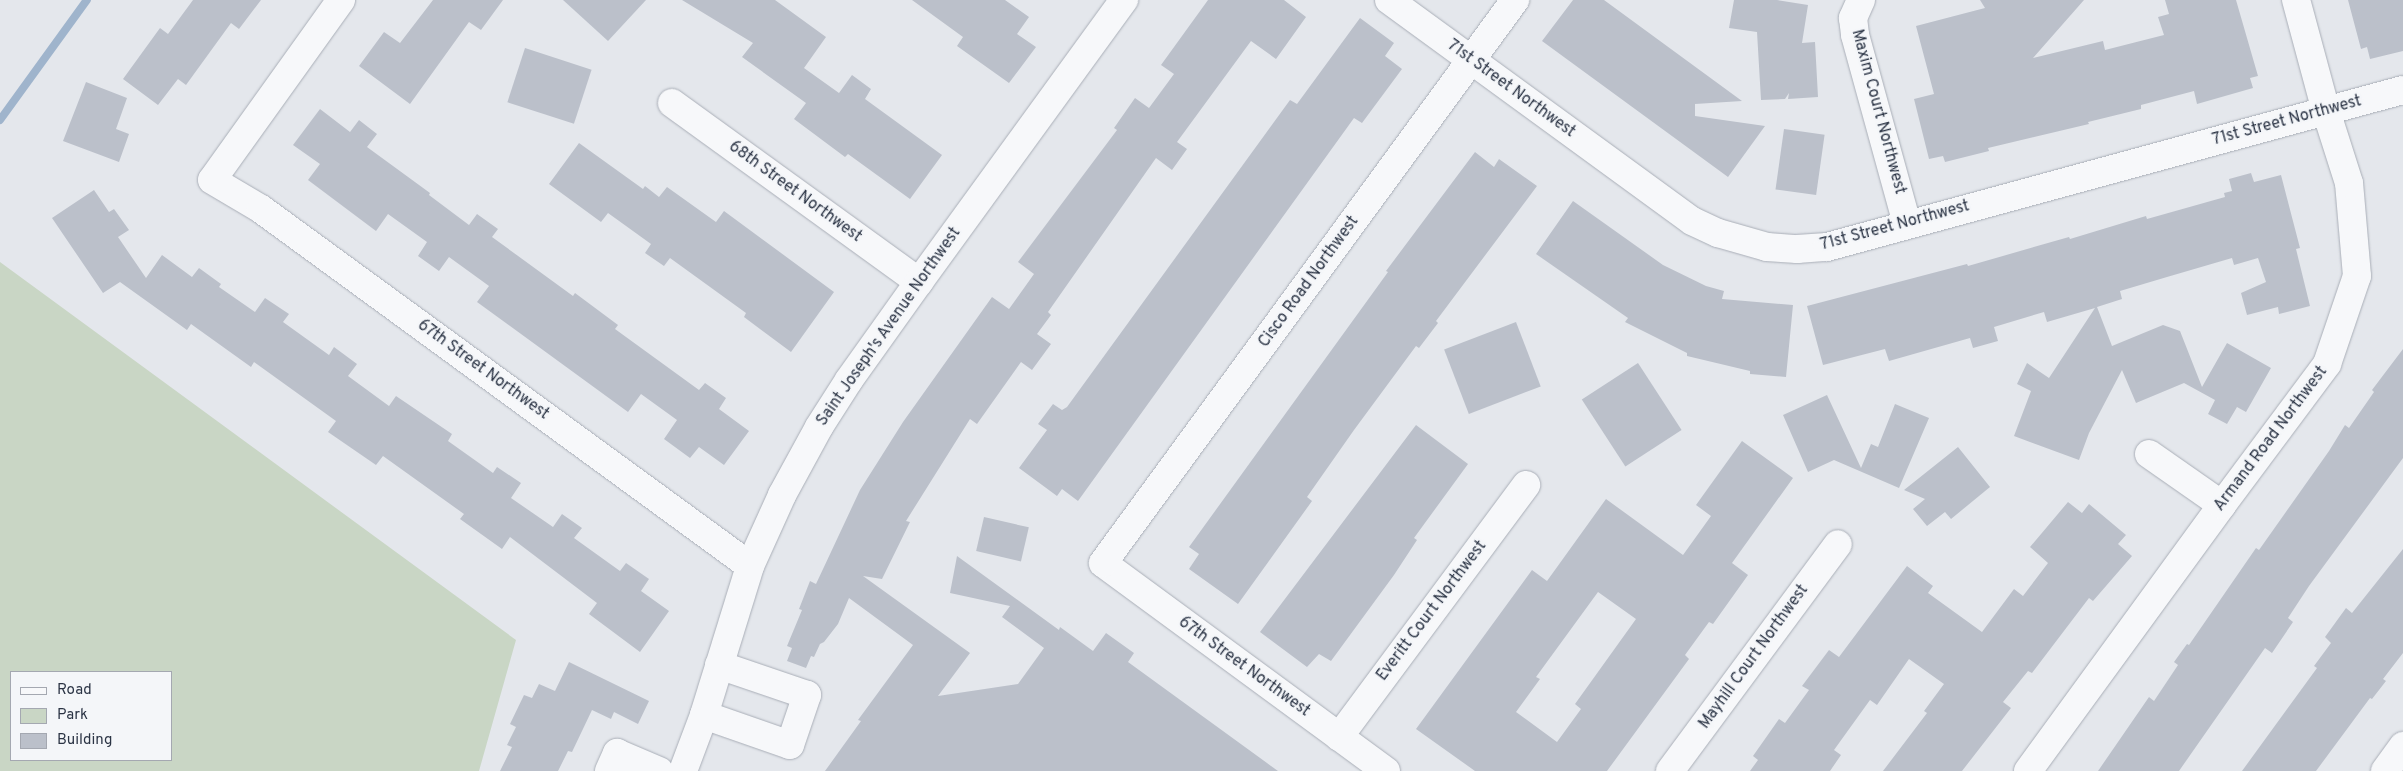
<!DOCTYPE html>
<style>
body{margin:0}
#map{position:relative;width:2403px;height:771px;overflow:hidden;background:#e4e7ec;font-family:Overpass,sans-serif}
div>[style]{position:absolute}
.green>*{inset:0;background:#c9d6c5}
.stream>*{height:8px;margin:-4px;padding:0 4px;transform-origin:4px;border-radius:4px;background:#9fb4cc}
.building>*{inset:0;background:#bbc0ca;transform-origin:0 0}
.roads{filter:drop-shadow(0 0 1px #a9aeb7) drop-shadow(0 0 1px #a9aeb7)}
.minor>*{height:28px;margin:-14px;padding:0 14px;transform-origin:14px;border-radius:14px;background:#f7f8fa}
span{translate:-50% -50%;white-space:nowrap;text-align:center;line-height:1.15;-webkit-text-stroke:4px #f4f6f9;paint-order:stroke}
.street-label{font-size:16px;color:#2b3445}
.legend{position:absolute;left:10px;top:671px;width:162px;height:90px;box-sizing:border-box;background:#f4f6f9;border:1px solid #a4a8b1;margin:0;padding:6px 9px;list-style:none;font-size:15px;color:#2b3445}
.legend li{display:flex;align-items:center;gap:10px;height:25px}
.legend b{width:25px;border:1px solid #a4a8b1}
</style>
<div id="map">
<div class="green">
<div style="clip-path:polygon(evenodd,0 262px,516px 640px,479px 771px,0 771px,0 262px,171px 672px,171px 760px,11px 760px,11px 672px,171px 672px)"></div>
</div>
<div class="stream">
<div style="left:0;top:120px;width:148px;rotate:-54.1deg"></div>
</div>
<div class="building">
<div style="clip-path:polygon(193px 0,261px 0,239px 29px,231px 23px,186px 85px,178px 79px,158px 105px,123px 79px,160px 28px,168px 34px)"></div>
<div style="clip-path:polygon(433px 0,503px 0,481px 30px,469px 22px,410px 104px,359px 66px,384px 32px,400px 43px)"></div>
<div style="clip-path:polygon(563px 0,646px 0,608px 41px)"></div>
<div style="clip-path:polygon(682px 0,775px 0,826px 37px,804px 68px,839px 93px,852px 75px,871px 89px,865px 99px,942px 155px,910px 199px,848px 154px,845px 157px,794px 119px,806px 103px,742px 57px,753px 43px)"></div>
<div style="clip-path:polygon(912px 0,1005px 0,1029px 17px,1017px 34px,1036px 47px,1009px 83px,957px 46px,963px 37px)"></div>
<div style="clip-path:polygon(1208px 0,1284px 0,1306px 17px,1276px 59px,1251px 41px,1177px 142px,1187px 149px,1172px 170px,1156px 158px,1048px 312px,1051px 315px,1037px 334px,1051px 344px,1032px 370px,1021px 362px,977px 424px,970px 419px,906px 521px,910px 522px,882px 579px,863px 576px,970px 653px,938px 696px,1018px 684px,1044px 648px,1002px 617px,1010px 606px,950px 593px,957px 556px,1059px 630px,1060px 627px,1093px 651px,1106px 633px,1134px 653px,1128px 662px,1278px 771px,825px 771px,861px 721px,858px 720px,913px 645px,849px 598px,838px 624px,824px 642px,820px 644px,814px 657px,811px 656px,806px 668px,787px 661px,792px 648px,787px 646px,802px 610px,799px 609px,810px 581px,816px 584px,860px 490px,903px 422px,992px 297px,1009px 309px,1034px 274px,1018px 262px,1117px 130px,1114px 128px,1135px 98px,1149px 108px,1174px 74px,1161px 65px)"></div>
<div style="clip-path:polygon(1573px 0,1604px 0,1742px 101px,1695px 104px,1695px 116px,1765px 126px,1728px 177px,1542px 41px)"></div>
<div style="clip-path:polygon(1734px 0,1777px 0,1808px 5px,1802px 43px,1815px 42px,1818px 97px,1788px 99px,1789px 93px,1785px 99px,1761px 100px,1757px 32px,1729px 28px)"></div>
<div style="clip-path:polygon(1980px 0,2084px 0,2033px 58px,2103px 41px,2105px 50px,2164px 35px,2158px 17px,2169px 14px,2165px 0,2236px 0,2258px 76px,2250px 78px,2253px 88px,2197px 104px,2194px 91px,2141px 105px,2141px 109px,2088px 122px,2089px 124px,1988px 148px,1989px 151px,1945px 162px,1943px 156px,1929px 159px,1914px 99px,1934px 94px,1916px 26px,1985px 8px)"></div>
<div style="clip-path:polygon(2348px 0,2403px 0,2403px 51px,2370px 59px,2367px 47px,2361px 49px)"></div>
<div style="clip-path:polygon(1360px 18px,1394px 43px,1385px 56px,1402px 69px,1362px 123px,1354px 118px,1078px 501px,1062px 489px,1057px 496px,1019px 468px,1047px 430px,1038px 424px,1053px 404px,1062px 410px,1067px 407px,1290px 100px,1297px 104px)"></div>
<div style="left:525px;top:48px;width:70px;height:57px;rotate:18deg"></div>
<div style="clip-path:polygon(86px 82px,127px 98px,116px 129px,129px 134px,119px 162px,63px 141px)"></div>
<div style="clip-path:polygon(320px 109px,350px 132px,359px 120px,377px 134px,367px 147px,430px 193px,429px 195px,469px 225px,477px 214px,498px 229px,492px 237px,573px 296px,575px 293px,618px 325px,615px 329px,699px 390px,705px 383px,726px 398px,719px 409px,749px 431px,724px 465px,699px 447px,690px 458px,664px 439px,677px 420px,641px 394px,628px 412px,477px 302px,489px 286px,449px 257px,439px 271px,418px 256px,427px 242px,388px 214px,376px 231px,308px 180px,320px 164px,293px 145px)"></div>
<div style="left:1784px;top:129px;width:41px;height:61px;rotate:8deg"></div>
<div style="clip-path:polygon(579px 143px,643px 189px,645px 186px,659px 197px,667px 187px,716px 222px,724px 211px,834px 292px,791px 352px,744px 317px,746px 313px,670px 258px,664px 266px,645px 253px,651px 244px,608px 213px,601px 222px,549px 184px)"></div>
<div style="clip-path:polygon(1475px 152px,1494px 167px,1499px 159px,1537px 186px,1436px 321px,1438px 323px,1419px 348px,1416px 346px,1354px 430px,1307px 497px,1312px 501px,1238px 604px,1189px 569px,1199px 554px,1189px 547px,1388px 272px,1386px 271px)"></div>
<div style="clip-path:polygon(2251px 173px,2254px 182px,2281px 175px,2300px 248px,2296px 249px,2310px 306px,2279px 314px,2278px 307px,2247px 315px,2241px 293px,2266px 282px,2258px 258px,2234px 265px,2232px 258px,2167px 277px,2120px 291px,2122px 299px,2097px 307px,2112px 346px,2163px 325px,2180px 331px,2202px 387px,2227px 343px,2271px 368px,2246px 412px,2237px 407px,2227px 424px,2208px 414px,2215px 400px,2184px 383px,2136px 403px,2122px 370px,2089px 433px,2079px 460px,2014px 436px,2031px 391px,2017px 384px,2027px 363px,2049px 378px,2095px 308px,2047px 322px,2044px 312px,1994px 327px,1998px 341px,1973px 348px,1970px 338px,1889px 361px,1885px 349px,1823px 365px,1807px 306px,1967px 264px,1968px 266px,2069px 237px,2070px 239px,2146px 216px,2147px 219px,2225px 197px,2224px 193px,2232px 191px,2229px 179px)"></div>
<div style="clip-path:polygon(94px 190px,109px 212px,114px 209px,129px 230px,118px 237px,146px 278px,162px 255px,192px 277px,199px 268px,221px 284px,219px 287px,255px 312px,265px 298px,289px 314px,283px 322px,329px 355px,334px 347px,357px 364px,348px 376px,389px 406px,396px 396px,452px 434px,448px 441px,493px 473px,497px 467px,521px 483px,511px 498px,553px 527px,562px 514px,582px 528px,574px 538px,620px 571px,626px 563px,649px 579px,641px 591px,669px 611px,640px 652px,589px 614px,597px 603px,510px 537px,502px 549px,460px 519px,464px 514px,383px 456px,376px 465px,328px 432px,336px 421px,254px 362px,251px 367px,191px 324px,187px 330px,120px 282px,103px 293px,52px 218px)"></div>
<div style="clip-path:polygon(1573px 201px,1663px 265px,1706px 286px,1724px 291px,1722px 299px,1793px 305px,1786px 377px,1750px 374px,1750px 371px,1687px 356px,1687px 353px,1625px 322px,1628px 318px,1536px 254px)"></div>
<div style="left:1516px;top:322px;width:69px;height:77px;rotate:69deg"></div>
<div style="clip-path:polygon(2403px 349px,2403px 458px,2309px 586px,2288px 618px,2293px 622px,2272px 653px,2265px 648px,2179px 771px,2098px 771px,2149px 697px,2154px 701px,2178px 665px,2174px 662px,2187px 644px,2189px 645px,2256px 548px,2259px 550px,2329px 451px,2345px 425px,2349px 428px,2374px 392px,2372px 390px)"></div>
<div style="left:1638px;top:363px;width:80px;height:67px;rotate:57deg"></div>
<div style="clip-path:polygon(1827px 395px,1861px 468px,1871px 444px,1878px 447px,1895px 404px,1929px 418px,1899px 488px,1834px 460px,1808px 472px,1783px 415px)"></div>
<div style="clip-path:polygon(1416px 425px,1468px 464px,1414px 538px,1417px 540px,1394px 575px,1331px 661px,1319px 654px,1307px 667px,1260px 632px)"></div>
<div style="clip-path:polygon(evenodd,1742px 441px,1793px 478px,1732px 563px,1748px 575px,1713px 624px,1709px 622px,1685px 655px,1689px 659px,1607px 771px,1475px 771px,1416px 729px,1532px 570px,1547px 581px,1606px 499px,1683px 555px,1711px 516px,1696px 505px,1742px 441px,1598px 592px,1636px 619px,1575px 704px,1581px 709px,1557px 742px,1516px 712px,1540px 679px,1536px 677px,1598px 592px)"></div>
<div style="clip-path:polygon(1958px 447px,1990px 487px,1951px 519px,1945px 512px,1927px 526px,1913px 509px,1925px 499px,1904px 490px)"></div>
<div style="clip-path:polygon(2068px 502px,2082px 513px,2089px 504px,2126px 535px,2118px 544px,2132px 556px,2093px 601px,2089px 598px,2032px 673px,2028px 671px,2003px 702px,2011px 708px,1962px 771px,1883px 771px,1927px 713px,1924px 711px,1944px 684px,1909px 659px,1877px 705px,1870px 700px,1834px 750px,1841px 755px,1830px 771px,1750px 771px,1758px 760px,1753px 756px,1779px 719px,1785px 723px,1809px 690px,1802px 686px,1829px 650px,1839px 657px,1907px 566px,1933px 586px,1928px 593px,1982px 632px,2014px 589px,2023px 596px,2048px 563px,2030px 547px)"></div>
<div style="left:984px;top:517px;width:46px;height:35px;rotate:13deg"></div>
<div style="clip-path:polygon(2403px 549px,2403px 653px,2383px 679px,2386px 681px,2372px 699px,2370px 698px,2316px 771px,2242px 771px,2317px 668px,2314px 666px,2331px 643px,2325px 637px,2346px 608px,2352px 613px)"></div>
<div style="clip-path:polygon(569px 662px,649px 701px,638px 724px,614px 712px,611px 719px,592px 710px,572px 752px,568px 751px,558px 771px,500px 771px,512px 747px,507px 745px,516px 727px,510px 724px,524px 695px,532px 698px,539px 684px,555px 691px)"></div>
</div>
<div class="roads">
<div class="minor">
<div style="left:341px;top:0;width:221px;rotate:125.6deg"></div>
<div style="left:212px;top:180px;width:57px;rotate:30.6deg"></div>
<div style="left:261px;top:209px;width:605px;rotate:36.13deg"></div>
<div style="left:1389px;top:0;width:375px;rotate:36.1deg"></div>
<div style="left:1692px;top:221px;width:29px;rotate:25deg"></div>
<div style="left:1718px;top:233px;width:51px;rotate:15.9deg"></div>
<div style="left:1767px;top:247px;width:30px;rotate:4deg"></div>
<div style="left:1797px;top:249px;width:30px;rotate:-4deg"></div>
<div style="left:1827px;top:247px;width:597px;rotate:-15.25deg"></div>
<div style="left:1861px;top:0;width:20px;rotate:114deg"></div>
<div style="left:1853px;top:18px;width:17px;rotate:83deg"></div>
<div style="left:1855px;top:35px;width:196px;rotate:74.6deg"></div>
<div style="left:672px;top:103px;width:305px;rotate:35.9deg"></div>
<div style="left:2149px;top:454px;width:89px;rotate:34.9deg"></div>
<div style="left:704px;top:715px;width:91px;rotate:19.2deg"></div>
<div style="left:790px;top:745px;width:53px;rotate:-71.2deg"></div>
<div style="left:807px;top:695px;width:93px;rotate:-161.2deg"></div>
<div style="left:1339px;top:737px;width:314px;rotate:-53.4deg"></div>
<div style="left:609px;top:771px;width:20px;rotate:-66deg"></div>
<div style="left:617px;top:753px;width:46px;rotate:23.2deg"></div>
<div style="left:683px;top:771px;width:60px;rotate:-69.4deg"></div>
<div style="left:704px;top:715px;width:156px;rotate:-72.8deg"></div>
<div style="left:750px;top:566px;width:78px;rotate:-65.7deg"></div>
<div style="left:782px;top:495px;width:77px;rotate:-61.4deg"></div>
<div style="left:819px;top:427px;width:56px;rotate:-57.4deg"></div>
<div style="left:849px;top:380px;width:120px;rotate:-54.5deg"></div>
<div style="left:919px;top:282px;width:349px;rotate:-54deg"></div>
<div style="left:1386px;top:771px;width:351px;rotate:-143.7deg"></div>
<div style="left:1103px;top:563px;width:698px;rotate:-53.8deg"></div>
<div style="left:1670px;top:771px;width:282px;rotate:-53.5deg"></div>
<div style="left:2028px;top:771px;width:329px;rotate:-53.9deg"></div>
<div style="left:2222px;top:505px;width:176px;rotate:-53.3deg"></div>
<div style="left:2327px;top:364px;width:93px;rotate:-71.2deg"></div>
<div style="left:2357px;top:276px;width:93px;rotate:-94.9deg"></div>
<div style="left:2349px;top:183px;width:76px;rotate:-107.7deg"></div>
<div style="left:2326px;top:111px;width:115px;rotate:-105.1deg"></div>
<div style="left:2385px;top:771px;width:31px;rotate:-54deg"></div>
</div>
</div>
<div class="street-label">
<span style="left:1511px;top:89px;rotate:36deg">71st Street Northwest</span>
<span style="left:1878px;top:112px;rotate:75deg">Maxim Court Northwest</span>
<span style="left:2287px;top:121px;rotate:-15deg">71st Street Northwest</span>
<span style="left:795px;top:192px;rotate:36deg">68th Street Northwest</span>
<span style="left:1895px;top:226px;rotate:-15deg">71st Street Northwest</span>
<span style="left:1309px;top:282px;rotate:-54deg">Cisco Road Northwest</span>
<span style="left:889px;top:327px;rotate:-55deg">Saint Joseph's Avenue Northwest</span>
<span style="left:483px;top:370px;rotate:36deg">67th Street Northwest</span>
<span style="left:2271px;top:439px;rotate:-53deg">Armand Road Northwest</span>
<span style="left:1432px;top:611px;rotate:-53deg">Everitt Court Northwest</span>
<span style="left:1754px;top:657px;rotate:-54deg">Mayhill Court Northwest</span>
<span style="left:1244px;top:667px;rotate:36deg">67th Street Northwest</span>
</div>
<ul class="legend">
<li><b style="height:6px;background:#f7f8fa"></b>Road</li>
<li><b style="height:14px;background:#c9d6c5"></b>Park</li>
<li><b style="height:14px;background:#bbc0ca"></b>Building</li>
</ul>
</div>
